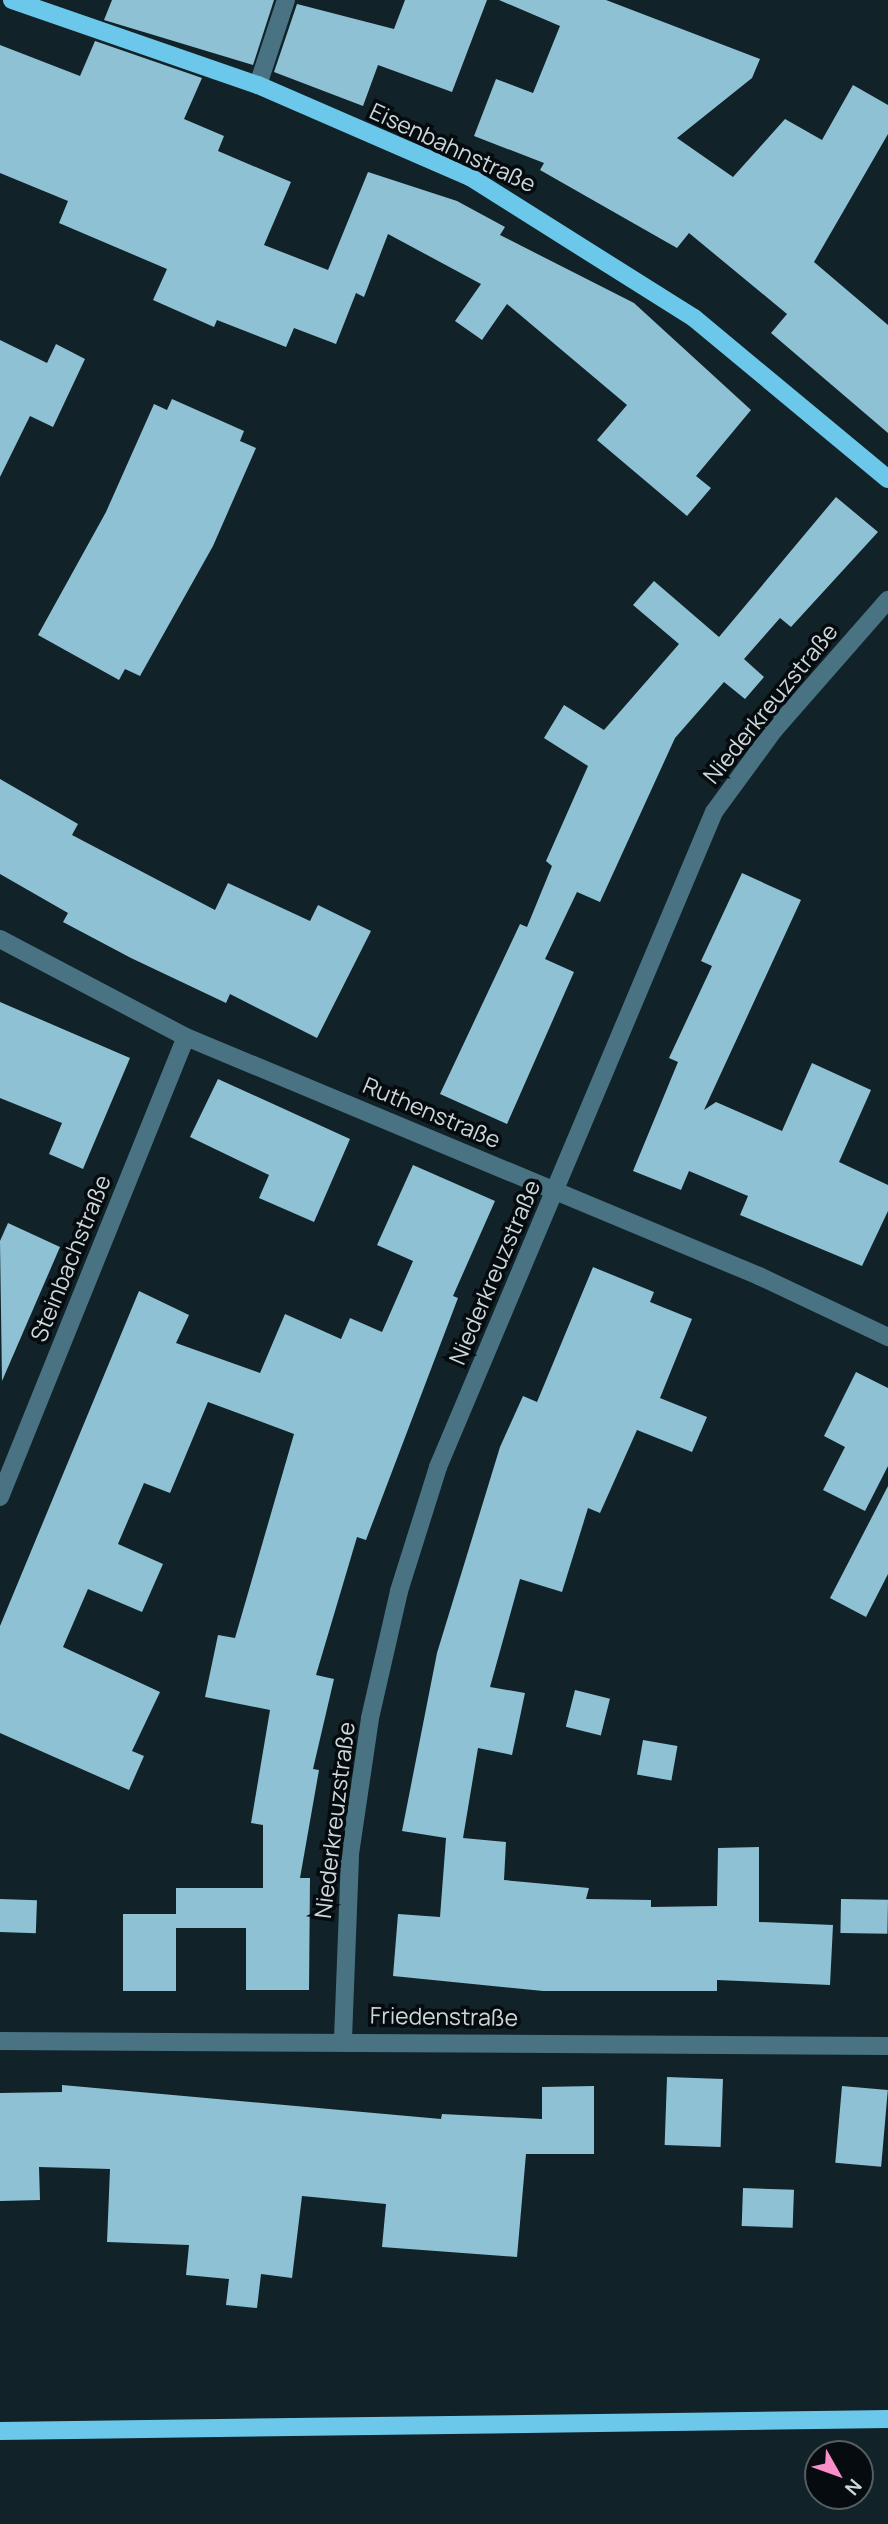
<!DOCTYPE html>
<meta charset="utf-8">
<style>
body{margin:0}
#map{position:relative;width:888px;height:2524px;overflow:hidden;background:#112329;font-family:Manrope,sans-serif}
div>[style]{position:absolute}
.building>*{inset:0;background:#8fc1d4;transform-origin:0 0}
.minor>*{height:18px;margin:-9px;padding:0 9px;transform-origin:9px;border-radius:9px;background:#497383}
.major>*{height:18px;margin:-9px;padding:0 9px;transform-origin:9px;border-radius:9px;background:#6bc8ea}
span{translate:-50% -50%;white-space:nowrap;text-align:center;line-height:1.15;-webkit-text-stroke:7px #050b0e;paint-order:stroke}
.street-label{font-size:23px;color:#ccd7db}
.north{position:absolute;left:804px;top:2440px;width:70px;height:70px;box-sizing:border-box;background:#050b0e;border:2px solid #555d60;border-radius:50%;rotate:130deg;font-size:19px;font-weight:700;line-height:28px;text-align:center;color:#ccd7db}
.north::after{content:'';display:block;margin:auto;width:24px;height:32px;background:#f98fca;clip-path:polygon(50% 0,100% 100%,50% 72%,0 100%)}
</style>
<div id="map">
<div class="building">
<div style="clip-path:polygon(112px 0,274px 0,253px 65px,104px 20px)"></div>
<div style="clip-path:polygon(405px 0,487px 0,452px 92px,378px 65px,363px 106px,274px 72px,297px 4px,394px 29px)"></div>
<div style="clip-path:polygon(499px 0,606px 0,760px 59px,752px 78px,677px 138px,733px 177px,785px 119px,822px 140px,853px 85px,888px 105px,888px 134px,814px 262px,888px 325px,888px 433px,771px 333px,787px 314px,689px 233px,677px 248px,540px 170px,544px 163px,474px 136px,496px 79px,533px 93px,560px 26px)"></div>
<div style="clip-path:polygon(95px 41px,202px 78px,184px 119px,224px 136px,218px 151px,291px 182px,264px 245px,328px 270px,368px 172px,457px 201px,505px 227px,500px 235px,634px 303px,751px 410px,696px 476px,711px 488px,687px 516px,597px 440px,627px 405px,507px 304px,482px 340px,455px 321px,481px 284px,388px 234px,364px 297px,356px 293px,336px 344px,294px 328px,286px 347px,217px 320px,214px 327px,153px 300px,167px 269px,59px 223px,68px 201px,0 173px,0 45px,80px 76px)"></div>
<div style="clip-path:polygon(0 340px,47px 363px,56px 344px,85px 359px,53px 427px,30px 416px,0 477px)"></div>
<div style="clip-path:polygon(172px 399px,244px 431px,240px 441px,256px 448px,213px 546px,140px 676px,125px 669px,119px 680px,38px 635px,106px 512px,154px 404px,167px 410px)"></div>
<div style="clip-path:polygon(836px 497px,878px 532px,791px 627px,780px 618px,744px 659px,764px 677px,745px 699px,724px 682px,675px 738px,600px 902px,577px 892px,545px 959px,574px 972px,507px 1124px,440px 1094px,520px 924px,527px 927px,552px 866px,546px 861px,588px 766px,544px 738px,564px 705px,604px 730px,679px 644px,633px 605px,654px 581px,719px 637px)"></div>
<div style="clip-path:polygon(0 779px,78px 824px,72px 835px,215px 910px,228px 883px,310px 921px,318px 905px,371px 931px,317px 1038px,230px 994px,226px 1003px,131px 958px,63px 922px,68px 913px,0 874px)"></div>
<div style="clip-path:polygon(742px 873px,801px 900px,704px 1110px,716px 1102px,782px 1131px,812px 1063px,871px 1090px,839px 1162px,888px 1185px,888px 1211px,862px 1266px,740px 1215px,748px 1196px,689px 1171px,681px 1190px,633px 1171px,678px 1062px,669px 1058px,712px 966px,701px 961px)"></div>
<div style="clip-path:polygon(0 1002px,130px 1058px,83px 1169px,49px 1154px,62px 1123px,0 1098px)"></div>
<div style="clip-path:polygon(218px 1079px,350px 1139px,314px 1222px,259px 1198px,269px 1175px,190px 1137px)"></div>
<div style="clip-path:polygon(413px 1165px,495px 1201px,453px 1296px,458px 1298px,366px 1540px,357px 1537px,316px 1675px,334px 1679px,313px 1769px,319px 1770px,300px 1878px,310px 1878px,309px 1990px,246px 1990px,246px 1928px,176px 1928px,176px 1888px,263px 1888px,263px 1825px,251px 1823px,270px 1710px,205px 1697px,218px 1635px,235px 1638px,294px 1434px,208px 1402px,170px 1493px,144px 1483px,118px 1544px,163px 1564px,142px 1612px,88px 1589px,63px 1647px,160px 1692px,132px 1751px,144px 1756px,129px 1790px,0 1733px,0 1626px,139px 1291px,189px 1315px,176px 1343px,260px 1373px,285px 1314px,341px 1339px,350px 1318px,382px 1332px,413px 1261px,377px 1245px)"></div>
<div style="clip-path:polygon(8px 1223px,60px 1247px,2px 1381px,0 1241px)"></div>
<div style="clip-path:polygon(593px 1267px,654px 1292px,650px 1302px,692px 1319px,660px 1398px,707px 1417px,692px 1452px,637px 1430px,600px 1513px,588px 1508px,562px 1592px,520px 1579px,490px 1687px,525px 1693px,512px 1755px,478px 1748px,463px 1838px,506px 1842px,504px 1880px,589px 1888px,586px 1899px,651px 1900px,651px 1907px,717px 1906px,718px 1848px,759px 1847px,759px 1922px,833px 1925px,830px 1985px,717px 1980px,717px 1991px,543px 1991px,393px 1976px,398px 1914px,440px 1917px,446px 1838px,402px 1831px,437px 1653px,500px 1447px,523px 1396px,537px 1402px)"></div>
<div style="clip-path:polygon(856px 1372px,888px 1388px,888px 1466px,865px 1511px,823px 1490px,845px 1447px,824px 1436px)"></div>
<div style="clip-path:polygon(888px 1486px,888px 1574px,866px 1617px,830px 1598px)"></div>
<div style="left:575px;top:1690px;width:36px;height:38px;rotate:14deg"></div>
<div style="left:643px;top:1740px;width:35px;height:35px;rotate:10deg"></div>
<div style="left:0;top:1899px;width:37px;height:33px;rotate:2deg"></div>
<div style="left:841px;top:1899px;width:47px;height:34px;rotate:1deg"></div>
<div style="left:123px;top:1914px;width:53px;height:77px"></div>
<div style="left:667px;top:2077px;width:56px;height:68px;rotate:2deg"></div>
<div style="clip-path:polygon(62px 2085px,441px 2119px,442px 2114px,542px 2119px,542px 2087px,594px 2086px,594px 2154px,526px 2154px,517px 2257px,382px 2247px,386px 2204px,302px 2196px,292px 2278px,261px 2274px,257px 2308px,226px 2305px,229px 2279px,186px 2275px,189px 2245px,107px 2242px,110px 2169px,39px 2167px,40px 2200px,0 2201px,0 2093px,62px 2092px)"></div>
<div style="left:842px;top:2086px;width:46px;height:77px;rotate:5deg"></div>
<div style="left:743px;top:2188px;width:51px;height:38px;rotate:2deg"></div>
</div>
<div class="minor">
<div style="left:258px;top:85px;width:89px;rotate:-71.8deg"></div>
<div style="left:0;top:939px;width:210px;rotate:27.8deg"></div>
<div style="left:186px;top:1037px;width:621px;rotate:22.64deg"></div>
<div style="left:759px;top:1276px;width:143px;rotate:25.3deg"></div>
<div style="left:0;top:1497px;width:496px;rotate:-68deg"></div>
<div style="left:343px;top:2039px;width:185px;rotate:-87.8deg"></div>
<div style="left:350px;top:1854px;width:137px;rotate:-81.6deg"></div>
<div style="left:370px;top:1718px;width:130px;rotate:-77.1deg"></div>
<div style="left:399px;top:1591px;width:130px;rotate:-72.5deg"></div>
<div style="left:438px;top:1467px;width:711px;rotate:-67.15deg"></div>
<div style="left:714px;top:812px;width:102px;rotate:-53.8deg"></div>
<div style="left:774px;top:730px;width:173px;rotate:-48.8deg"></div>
<div style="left:0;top:2041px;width:888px;rotate:0.32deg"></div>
</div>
<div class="major">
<div style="left:12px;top:0;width:260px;rotate:19.1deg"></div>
<div style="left:258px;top:85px;width:231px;rotate:23.5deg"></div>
<div style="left:470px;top:177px;width:265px;rotate:32.2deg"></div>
<div style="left:694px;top:318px;width:252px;rotate:39.7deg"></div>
<div style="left:0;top:2431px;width:888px;rotate:-0.77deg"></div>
</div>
<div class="street-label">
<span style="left:453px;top:147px;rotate:25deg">Eisenbahnstraße</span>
<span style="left:770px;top:703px;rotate:-51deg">Niederkreuzstraße</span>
<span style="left:432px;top:1112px;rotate:23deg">Ruthenstraße</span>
<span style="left:70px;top:1258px;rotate:-68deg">Steinbachstraße</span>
<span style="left:494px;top:1272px;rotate:-67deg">Niederkreuzstraße</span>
<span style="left:334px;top:1820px;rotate:-83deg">Niederkreuzstraße</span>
<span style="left:444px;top:2016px;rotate:1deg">Friedenstraße</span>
</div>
<div class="north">N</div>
</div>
